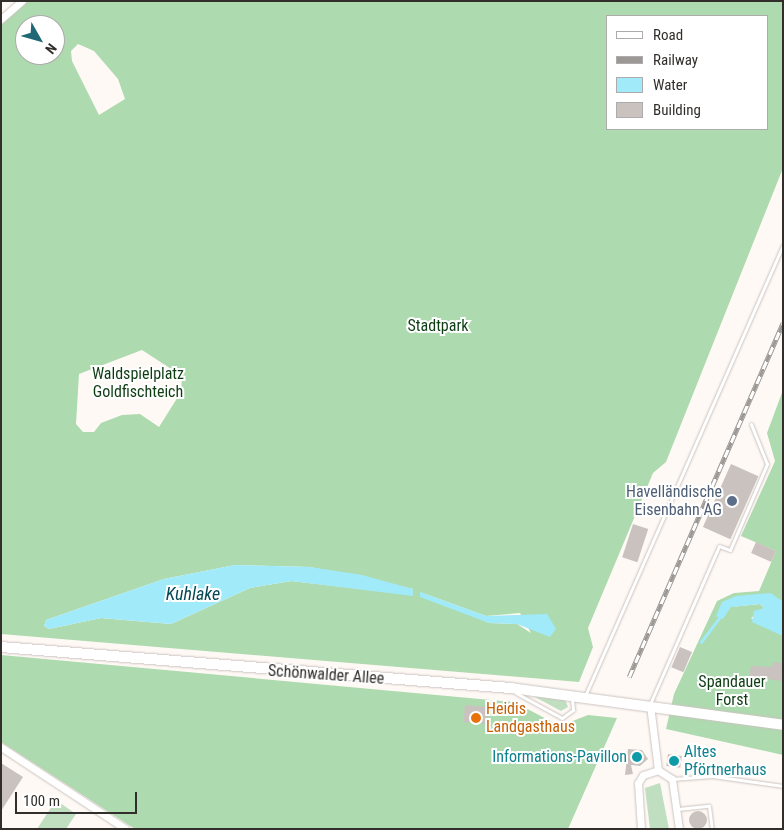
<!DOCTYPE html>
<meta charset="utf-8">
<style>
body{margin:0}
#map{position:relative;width:784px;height:830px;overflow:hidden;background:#fff9f5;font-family:"Roboto Condensed",sans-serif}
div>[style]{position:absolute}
.green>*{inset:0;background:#c0dfc0}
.forest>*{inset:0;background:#aedaaf}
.water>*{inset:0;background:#a1eafa}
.stream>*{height:2.5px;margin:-1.25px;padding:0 1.25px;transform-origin:1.25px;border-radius:1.25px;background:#a1eafa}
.building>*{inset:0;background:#c9c2be;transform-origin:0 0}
.round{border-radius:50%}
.roads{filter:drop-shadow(0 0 1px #cbc4c0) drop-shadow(0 0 1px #cbc4c0)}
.lane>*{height:3px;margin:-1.5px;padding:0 1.5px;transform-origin:1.5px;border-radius:1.5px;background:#fff}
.street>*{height:7px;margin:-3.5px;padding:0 3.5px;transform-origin:3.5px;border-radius:3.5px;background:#fff}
.secondary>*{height:10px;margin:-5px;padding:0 5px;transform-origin:5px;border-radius:5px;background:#fff}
.rail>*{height:4.5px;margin-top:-2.25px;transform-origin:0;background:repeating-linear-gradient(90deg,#fff 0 8px,#9c9895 0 16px);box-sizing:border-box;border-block:1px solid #9c9895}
.dots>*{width:14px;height:14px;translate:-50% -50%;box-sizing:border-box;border:2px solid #fff;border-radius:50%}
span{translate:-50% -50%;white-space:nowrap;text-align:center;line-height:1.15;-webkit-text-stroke:4px #fff;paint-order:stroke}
.park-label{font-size:16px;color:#0e3d14}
.service-label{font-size:16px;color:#4e5e75}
.right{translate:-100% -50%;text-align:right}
.street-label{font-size:16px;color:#312e2c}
.food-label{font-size:16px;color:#c56008}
.left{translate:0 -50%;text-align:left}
.culture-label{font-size:16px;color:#0d838f}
.water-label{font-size:18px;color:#064955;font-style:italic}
.frame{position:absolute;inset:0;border:2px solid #312e2c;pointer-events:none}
.legend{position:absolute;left:606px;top:15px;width:162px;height:115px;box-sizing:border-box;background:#fff;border:1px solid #adabab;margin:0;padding:6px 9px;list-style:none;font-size:15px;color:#312e2c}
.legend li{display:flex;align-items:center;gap:10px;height:25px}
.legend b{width:25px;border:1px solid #adabab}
.north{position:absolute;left:15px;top:15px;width:50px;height:50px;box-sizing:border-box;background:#fff;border:1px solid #adabab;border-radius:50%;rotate:128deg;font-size:14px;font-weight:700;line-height:20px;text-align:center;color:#312e2c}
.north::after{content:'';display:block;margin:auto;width:18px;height:22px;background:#216877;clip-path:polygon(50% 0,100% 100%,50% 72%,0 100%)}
.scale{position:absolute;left:15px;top:792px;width:122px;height:22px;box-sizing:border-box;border:2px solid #312e2c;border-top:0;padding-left:6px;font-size:15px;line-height:18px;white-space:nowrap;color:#312e2c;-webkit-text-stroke:4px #fff;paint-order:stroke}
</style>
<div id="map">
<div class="green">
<div style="clip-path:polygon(533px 696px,565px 699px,568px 707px,561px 711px)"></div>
<div style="clip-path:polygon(660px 783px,669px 829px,650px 829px,645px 788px)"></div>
<div style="clip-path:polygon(56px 800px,76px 814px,66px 829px,37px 829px)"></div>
</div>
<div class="forest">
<div style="clip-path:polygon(evenodd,28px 1px,783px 1px,783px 168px,666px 462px,653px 473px,588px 628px,593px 647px,579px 682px,1px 634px,1px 25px,28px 1px,608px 16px,768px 16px,768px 129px,608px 129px,608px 16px,28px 1px,25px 25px,55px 25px,55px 55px,25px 55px,25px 25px,28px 1px,78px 44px,94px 51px,118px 79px,125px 99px,99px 115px,72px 61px,71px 51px,78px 44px,28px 1px,142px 350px,182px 376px,181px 392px,159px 427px,140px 414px,122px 415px,101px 423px,94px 432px,83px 432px,76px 424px,79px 374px,142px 350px,28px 1px,235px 565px,310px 567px,413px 589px,413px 595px,291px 581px,250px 588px,171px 624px,101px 618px,49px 629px,44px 626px,46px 620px,164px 579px,235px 565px,28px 1px,420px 592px,486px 616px,520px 613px,531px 633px,517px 624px,489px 623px,420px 592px)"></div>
<div style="clip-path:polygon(783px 390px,783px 602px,779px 599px,731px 607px,760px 604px,764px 608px,751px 618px,783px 636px,783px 755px,666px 729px,674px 694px,717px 601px,734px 593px,759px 591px,776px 551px,741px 536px,775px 461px,767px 433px)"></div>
<div style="clip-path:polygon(1px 655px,514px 702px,560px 726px,588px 715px,617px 718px,568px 829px,135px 829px,1px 742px)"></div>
</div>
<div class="water">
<div style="clip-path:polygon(235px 565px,310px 567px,362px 575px,413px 589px,413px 596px,291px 581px,250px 588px,171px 624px,101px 618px,49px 629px,44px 626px,46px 620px,164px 579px)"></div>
<div style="clip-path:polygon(420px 592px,486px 616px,547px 614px,556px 629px,550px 637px,517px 624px,489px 623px,420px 597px)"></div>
<div style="clip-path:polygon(771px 593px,783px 602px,783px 636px,752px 622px,754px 611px,764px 608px,760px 604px,731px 607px,723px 619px,716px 616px,722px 602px,736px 596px)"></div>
</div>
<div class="stream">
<div style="left:701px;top:642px;width:34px;rotate:-53deg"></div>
</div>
<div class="building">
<div style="left:731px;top:464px;width:30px;height:69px;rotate:24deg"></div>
<div style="left:633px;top:524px;width:16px;height:35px;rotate:18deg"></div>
<div style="left:756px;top:542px;width:22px;height:12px;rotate:24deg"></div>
<div style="left:680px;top:647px;width:13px;height:22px;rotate:23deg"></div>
<div style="clip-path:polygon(773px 662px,783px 663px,781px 681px,749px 676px,751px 666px,772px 667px)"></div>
<div style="left:465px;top:705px;width:23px;height:17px;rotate:5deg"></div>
<div style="clip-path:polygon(628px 749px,642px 750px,648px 759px,640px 766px,631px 765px,633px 774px,625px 775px)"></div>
<div style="left:668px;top:754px;width:14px;height:12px;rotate:8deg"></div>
<div style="clip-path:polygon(1px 763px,23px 777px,1px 811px)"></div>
<div class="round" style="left:689px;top:811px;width:18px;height:18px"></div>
</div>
<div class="roads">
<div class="lane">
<div style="left:516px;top:693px;width:52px;rotate:28.5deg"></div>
<div style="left:562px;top:718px;width:14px;rotate:-36deg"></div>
<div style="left:573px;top:710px;width:12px;rotate:-95deg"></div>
<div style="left:585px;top:696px;width:492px;rotate:-66.3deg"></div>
<div style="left:650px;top:704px;width:172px;rotate:-66.4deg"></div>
<div style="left:719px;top:546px;width:12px;rotate:20deg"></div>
<div style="left:730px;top:550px;width:94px;rotate:-66.7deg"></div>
<div style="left:767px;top:464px;width:43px;rotate:-111.8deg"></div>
<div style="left:672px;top:779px;width:40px;rotate:-4.3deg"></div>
<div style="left:712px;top:776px;width:72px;rotate:8deg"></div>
<div style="left:678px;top:809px;width:31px;rotate:-6deg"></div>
<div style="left:709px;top:806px;width:23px;rotate:83deg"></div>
</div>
<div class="street">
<div style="left:1px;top:19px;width:28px;rotate:-41deg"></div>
<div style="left:650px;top:705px;width:65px;rotate:83deg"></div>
<div style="left:1px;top:747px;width:149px;rotate:33.3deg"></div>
<div style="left:641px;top:829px;width:46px;rotate:-93.7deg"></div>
<div style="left:638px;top:783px;width:9px;rotate:-58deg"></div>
<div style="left:643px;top:775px;width:16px;rotate:-18deg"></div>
<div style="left:658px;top:770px;width:17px;rotate:33deg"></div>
<div style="left:672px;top:779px;width:50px;rotate:82deg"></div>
</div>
<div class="secondary">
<div style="left:1px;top:647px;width:512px;rotate:4.6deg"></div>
<div style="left:511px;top:688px;width:275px;rotate:7.7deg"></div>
</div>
</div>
<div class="rail">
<div style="left:629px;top:677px;width:386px;rotate:-66.5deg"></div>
</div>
<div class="dots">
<div style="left:732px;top:501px;background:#5c6f8a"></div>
<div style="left:476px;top:718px;background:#e8710a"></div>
<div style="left:637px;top:757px;background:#0f9aa8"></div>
<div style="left:674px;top:761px;background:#0f9aa8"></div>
</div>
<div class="park-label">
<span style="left:438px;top:326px">Stadtpark</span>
<span style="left:138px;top:383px">Waldspielplatz<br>Goldfischteich</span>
<span style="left:732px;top:691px">Spandauer<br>Forst</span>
</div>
<div class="service-label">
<span class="right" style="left:722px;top:501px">Havelländische<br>Eisenbahn AG</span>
</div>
<div class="street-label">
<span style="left:326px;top:675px;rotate:4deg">Schönwalder Allee</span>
</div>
<div class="food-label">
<span class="left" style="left:486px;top:718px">Heidis<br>Landgasthaus</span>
</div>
<div class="culture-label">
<span class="left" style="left:684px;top:761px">Altes<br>Pförtnerhaus</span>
<span class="right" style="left:627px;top:757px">Informations-Pavillon</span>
</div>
<div class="water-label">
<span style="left:193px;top:594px">Kuhlake</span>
</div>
<div class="frame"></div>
<ul class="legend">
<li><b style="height:6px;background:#fff"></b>Road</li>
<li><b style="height:6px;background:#9c9895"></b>Railway</li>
<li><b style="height:14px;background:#a1eafa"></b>Water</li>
<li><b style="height:14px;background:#c9c2be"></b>Building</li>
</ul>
<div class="north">N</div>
<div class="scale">100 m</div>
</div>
